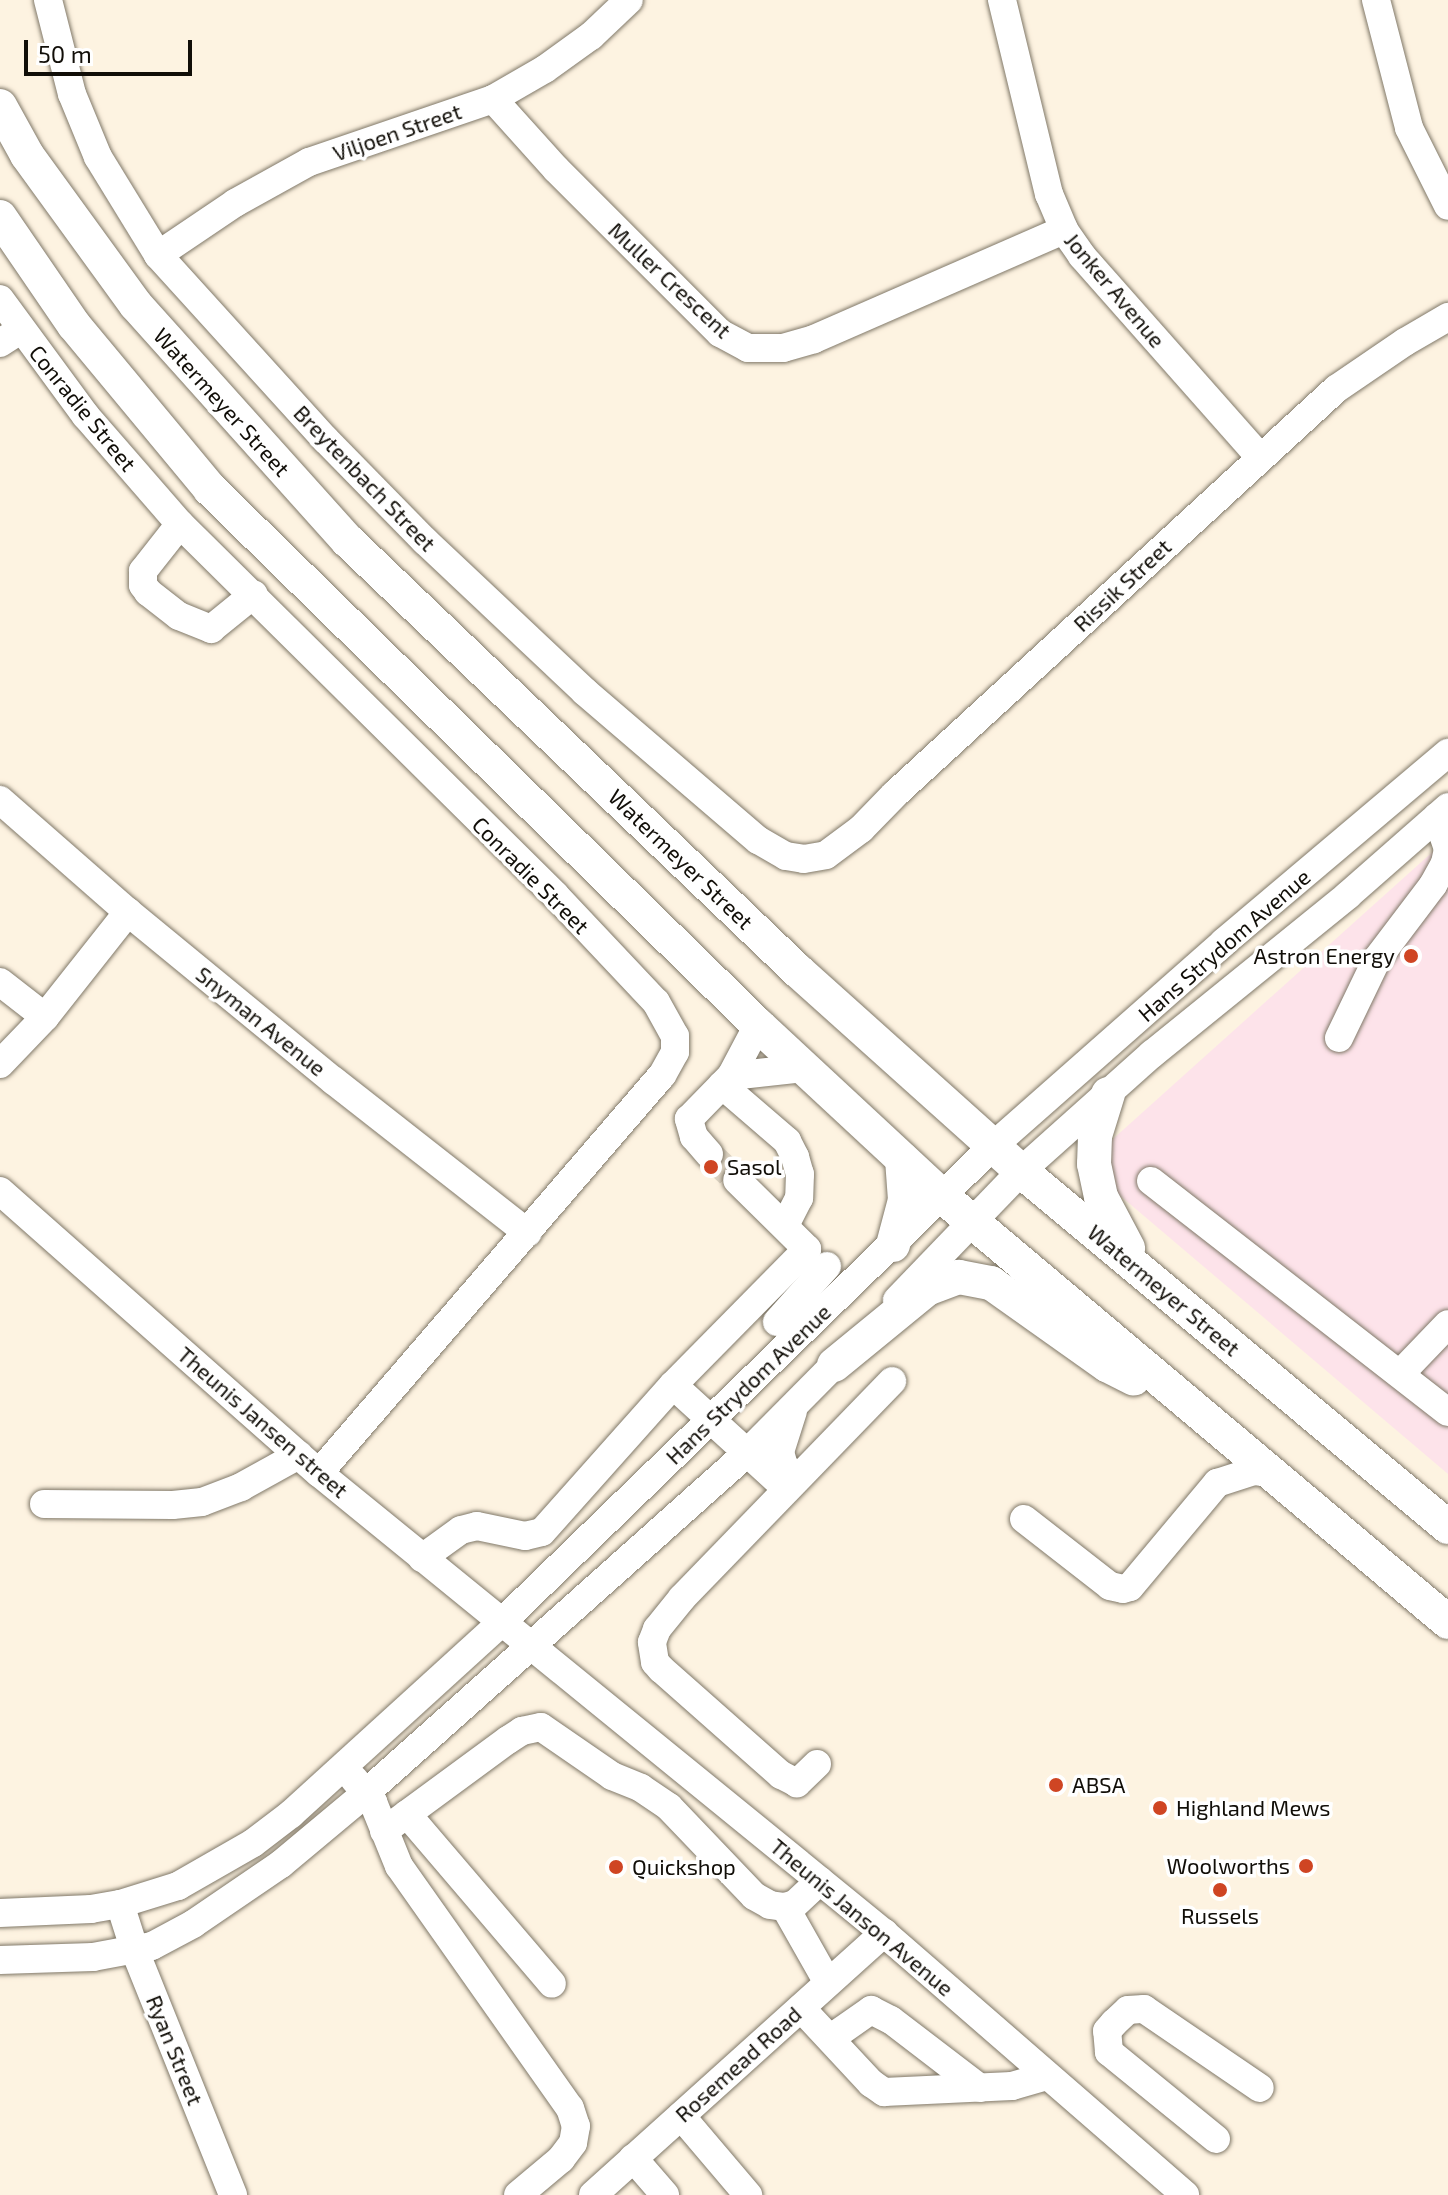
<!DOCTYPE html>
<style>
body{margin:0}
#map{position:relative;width:1448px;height:2195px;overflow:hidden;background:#fdf3e1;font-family:"Exo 2",sans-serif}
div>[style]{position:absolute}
.industrial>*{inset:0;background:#fde3ea}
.minor-tunnel>*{height:28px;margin-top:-14px;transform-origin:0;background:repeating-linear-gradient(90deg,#dad1c0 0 28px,transparent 0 42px)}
.roads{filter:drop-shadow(0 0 2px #807868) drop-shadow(0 0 2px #807868)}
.minor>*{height:28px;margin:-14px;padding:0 14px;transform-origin:14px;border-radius:14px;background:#fff}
.major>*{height:34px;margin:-17px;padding:0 17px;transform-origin:17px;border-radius:17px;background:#fff}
.dots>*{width:22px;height:22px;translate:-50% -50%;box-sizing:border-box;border:4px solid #fff;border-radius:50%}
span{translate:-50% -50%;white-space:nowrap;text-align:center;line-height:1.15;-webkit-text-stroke:7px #fff;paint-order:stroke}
.street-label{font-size:22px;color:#110e08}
.poi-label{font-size:22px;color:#110e08}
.right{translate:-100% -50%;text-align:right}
.left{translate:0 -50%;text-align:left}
.scale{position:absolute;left:24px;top:40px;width:168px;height:36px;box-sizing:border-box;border:4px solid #110e08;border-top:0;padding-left:10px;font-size:24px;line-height:28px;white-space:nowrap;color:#110e08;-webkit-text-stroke:6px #fff;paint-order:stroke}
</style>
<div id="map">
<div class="industrial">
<div style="clip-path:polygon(1448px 838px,1448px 1474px,1084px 1165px)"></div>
</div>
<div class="minor-tunnel">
<div style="left:709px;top:1154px;width:38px;rotate:43deg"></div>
</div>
<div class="roads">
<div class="minor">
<div style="left:48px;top:0;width:97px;rotate:75.7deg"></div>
<div style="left:72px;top:94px;width:68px;rotate:67.6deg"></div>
<div style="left:98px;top:157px;width:115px;rotate:58.5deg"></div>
<div style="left:158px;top:255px;width:250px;rotate:47.8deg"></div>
<div style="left:326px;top:440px;width:141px;rotate:45.6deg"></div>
<div style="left:425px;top:541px;width:219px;rotate:43.3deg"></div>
<div style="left:584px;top:691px;width:229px;rotate:40.6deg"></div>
<div style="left:758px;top:840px;width:32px;rotate:30deg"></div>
<div style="left:786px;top:856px;width:18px;rotate:9deg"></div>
<div style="left:804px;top:859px;width:22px;rotate:-10deg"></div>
<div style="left:826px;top:855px;width:44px;rotate:-36.6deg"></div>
<div style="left:861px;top:829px;width:49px;rotate:-45.8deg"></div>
<div style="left:895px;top:794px;width:599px;rotate:-42.56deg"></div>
<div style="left:1336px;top:389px;width:83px;rotate:-34.3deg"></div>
<div style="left:1405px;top:342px;width:50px;rotate:-30.2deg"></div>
<div style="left:1002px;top:0;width:200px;rotate:76.4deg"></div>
<div style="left:1049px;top:194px;width:39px;rotate:67deg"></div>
<div style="left:1064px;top:230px;width:32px;rotate:55deg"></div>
<div style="left:1082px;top:256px;width:268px;rotate:48.5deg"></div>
<div style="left:1376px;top:0;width:132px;rotate:75.5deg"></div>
<div style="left:1409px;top:128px;width:87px;rotate:63.4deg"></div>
<div style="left:493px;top:99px;width:94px;rotate:48deg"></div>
<div style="left:556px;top:169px;width:232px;rotate:45deg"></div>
<div style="left:720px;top:333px;width:32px;rotate:28deg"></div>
<div style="left:748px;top:348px;width:35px"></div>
<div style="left:783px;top:348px;width:32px;rotate:-16deg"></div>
<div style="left:814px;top:339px;width:273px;rotate:-23.6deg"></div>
<div style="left:158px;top:255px;width:93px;rotate:-34deg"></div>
<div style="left:235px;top:203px;width:85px;rotate:-29deg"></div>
<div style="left:309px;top:162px;width:194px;rotate:-18.9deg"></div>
<div style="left:493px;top:99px;width:60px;rotate:-30deg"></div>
<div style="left:545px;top:69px;width:57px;rotate:-35.7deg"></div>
<div style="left:591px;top:36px;width:52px;rotate:-43.5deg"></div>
<div style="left:0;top:299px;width:145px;rotate:53.7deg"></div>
<div style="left:86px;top:416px;width:143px;rotate:49deg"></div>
<div style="left:180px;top:524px;width:528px;rotate:44.69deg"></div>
<div style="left:555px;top:895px;width:147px;rotate:46.7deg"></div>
<div style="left:656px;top:1002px;width:39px;rotate:61deg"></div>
<div style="left:675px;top:1036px;width:16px;rotate:90deg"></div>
<div style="left:675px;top:1052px;width:26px;rotate:119deg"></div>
<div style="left:662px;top:1075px;width:525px;rotate:130.76deg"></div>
<div style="left:0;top:343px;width:24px;rotate:-33deg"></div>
<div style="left:180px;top:524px;width:60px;rotate:128.2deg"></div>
<div style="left:143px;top:571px;width:14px;rotate:90deg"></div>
<div style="left:143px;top:585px;width:9px;rotate:54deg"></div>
<div style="left:148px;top:592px;width:39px;rotate:38deg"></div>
<div style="left:179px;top:616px;width:35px;rotate:22deg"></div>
<div style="left:211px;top:629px;width:55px;rotate:-39.1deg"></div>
<div style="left:0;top:800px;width:170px;rotate:41.2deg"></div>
<div style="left:128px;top:912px;width:266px;rotate:39.4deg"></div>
<div style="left:334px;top:1081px;width:246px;rotate:38.1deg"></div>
<div style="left:0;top:982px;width:57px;rotate:37.9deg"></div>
<div style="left:1339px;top:1038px;width:88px;rotate:-64.3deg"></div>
<div style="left:1377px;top:959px;width:93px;rotate:-52.9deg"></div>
<div style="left:1433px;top:885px;width:25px;rotate:-61deg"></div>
<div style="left:1445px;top:863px;width:14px;rotate:-78deg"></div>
<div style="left:1448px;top:849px;width:34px;rotate:-109deg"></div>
<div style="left:0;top:1064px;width:65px;rotate:-46.2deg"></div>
<div style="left:45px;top:1017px;width:134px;rotate:-51.7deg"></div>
<div style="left:731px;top:1076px;width:73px;rotate:-6.3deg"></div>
<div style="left:722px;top:1085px;width:86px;rotate:40.7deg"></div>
<div style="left:787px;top:1141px;width:18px;rotate:63deg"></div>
<div style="left:795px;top:1157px;width:18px;rotate:74deg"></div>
<div style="left:800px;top:1174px;width:24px;rotate:92deg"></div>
<div style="left:799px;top:1198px;width:30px;rotate:117deg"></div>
<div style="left:709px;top:1154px;width:23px;rotate:-131deg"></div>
<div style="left:694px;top:1137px;width:19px;rotate:-106deg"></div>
<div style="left:689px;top:1119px;width:60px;rotate:-45.7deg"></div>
<div style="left:731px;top:1076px;width:58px;rotate:-62.1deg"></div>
<div style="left:1151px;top:1181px;width:376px;rotate:37.9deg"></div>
<div style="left:0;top:1191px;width:426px;rotate:41.5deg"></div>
<div style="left:319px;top:1473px;width:729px;rotate:39.15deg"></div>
<div style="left:884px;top:1933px;width:399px;rotate:41deg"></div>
<div style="left:897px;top:1300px;width:179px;rotate:-46.1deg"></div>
<div style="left:1021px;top:1171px;width:176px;rotate:-41.8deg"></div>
<div style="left:1152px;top:1054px;width:252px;rotate:-39deg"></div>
<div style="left:1348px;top:895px;width:133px;rotate:-41.3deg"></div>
<div style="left:777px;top:1322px;width:75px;rotate:-48.2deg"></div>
<div style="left:1400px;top:1374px;width:69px;rotate:-46.2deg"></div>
<div style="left:673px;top:1385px;width:154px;rotate:42.4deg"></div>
<div style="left:793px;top:1411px;width:43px;rotate:107.6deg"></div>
<div style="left:780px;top:1452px;width:15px;rotate:74deg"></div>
<div style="left:784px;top:1466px;width:18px;rotate:45deg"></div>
<div style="left:44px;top:1504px;width:129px;rotate:0.4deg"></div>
<div style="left:173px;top:1505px;width:29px;rotate:-6deg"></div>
<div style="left:202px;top:1502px;width:42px;rotate:-21deg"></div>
<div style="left:241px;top:1487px;width:66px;rotate:-28.9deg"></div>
<div style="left:1024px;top:1519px;width:109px;rotate:37.9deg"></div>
<div style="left:1110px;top:1586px;width:13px;rotate:13deg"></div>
<div style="left:1123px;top:1589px;width:7px;rotate:-16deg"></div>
<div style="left:1130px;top:1587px;width:136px;rotate:-50.1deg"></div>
<div style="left:1217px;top:1483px;width:39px;rotate:-18deg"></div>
<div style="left:1254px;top:1471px;width:14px;rotate:8deg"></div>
<div style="left:422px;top:1558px;width:48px;rotate:-35.7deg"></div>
<div style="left:461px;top:1530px;width:16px;rotate:-14deg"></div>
<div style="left:477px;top:1526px;width:49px;rotate:11.8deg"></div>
<div style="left:525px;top:1536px;width:17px;rotate:-13deg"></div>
<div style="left:542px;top:1532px;width:197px;rotate:-48.3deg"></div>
<div style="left:673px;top:1385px;width:191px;rotate:-45.4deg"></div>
<div style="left:807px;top:1249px;width:98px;rotate:-135.4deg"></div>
<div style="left:817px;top:1764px;width:28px;rotate:136deg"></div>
<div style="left:797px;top:1783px;width:18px;rotate:-153deg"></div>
<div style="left:781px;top:1775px;width:160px;rotate:-138.5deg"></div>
<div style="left:661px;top:1669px;width:9px;rotate:-131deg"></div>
<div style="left:655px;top:1662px;width:20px;rotate:-99deg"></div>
<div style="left:652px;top:1642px;width:14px;rotate:-69deg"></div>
<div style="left:657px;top:1629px;width:40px;rotate:-51deg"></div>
<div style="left:682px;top:1598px;width:302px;rotate:-45.9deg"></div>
<div style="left:354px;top:1779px;width:30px;rotate:50deg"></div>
<div style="left:373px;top:1802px;width:69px;rotate:67.9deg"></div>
<div style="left:399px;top:1866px;width:296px;rotate:54.8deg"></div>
<div style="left:570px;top:2108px;width:19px;rotate:72deg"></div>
<div style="left:576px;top:2126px;width:17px;rotate:100deg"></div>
<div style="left:573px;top:2143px;width:20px;rotate:127deg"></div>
<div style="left:561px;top:2159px;width:56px;rotate:140.1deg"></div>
<div style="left:407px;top:1814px;width:223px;rotate:49.5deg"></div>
<div style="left:384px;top:1831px;width:154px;rotate:-36.3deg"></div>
<div style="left:508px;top:1740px;width:17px;rotate:-33deg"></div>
<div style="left:522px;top:1731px;width:19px;rotate:-12deg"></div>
<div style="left:541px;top:1727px;width:86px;rotate:34.6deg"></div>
<div style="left:612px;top:1776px;width:31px;rotate:22deg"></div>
<div style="left:641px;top:1788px;width:34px;rotate:34deg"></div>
<div style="left:669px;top:1807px;width:123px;rotate:46.3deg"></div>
<div style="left:754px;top:1896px;width:18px;rotate:29deg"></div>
<div style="left:770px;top:1905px;width:15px;rotate:8deg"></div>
<div style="left:785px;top:1907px;width:10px;rotate:-17deg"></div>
<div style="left:795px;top:1904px;width:34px;rotate:-43deg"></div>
<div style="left:120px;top:1904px;width:49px;rotate:72.3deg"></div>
<div style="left:135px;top:1951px;width:263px;rotate:68.1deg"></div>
<div style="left:785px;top:1907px;width:87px;rotate:60.5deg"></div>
<div style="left:0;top:1913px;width:91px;rotate:-2.5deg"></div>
<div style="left:91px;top:1909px;width:29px;rotate:-10deg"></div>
<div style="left:120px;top:1904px;width:61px;rotate:-17.2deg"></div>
<div style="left:178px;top:1886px;width:86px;rotate:-29.8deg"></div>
<div style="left:253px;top:1843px;width:48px;rotate:-37.3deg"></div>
<div style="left:291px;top:1814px;width:284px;rotate:-42.3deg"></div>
<div style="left:501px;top:1623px;width:685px;rotate:-44.11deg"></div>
<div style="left:993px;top:1146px;width:308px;rotate:-41.4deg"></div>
<div style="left:1224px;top:942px;width:293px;rotate:-40.2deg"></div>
<div style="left:0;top:1960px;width:93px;rotate:-1.8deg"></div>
<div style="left:93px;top:1957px;width:60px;rotate:-10.6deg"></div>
<div style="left:152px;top:1946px;width:47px;rotate:-28.2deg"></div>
<div style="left:193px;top:1924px;width:107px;rotate:-34.3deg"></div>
<div style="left:281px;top:1864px;width:112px;rotate:-39.9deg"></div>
<div style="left:367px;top:1792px;width:508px;rotate:-41.73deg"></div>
<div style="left:746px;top:1454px;width:146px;rotate:-45.3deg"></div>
<div style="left:801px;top:2008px;width:103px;rotate:47deg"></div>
<div style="left:871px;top:2083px;width:16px;rotate:35deg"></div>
<div style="left:884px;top:2092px;width:128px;rotate:-2.7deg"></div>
<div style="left:1012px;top:2086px;width:36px;rotate:-16deg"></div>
<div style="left:831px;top:2038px;width:49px;rotate:-35deg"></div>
<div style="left:871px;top:2010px;width:22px;rotate:27deg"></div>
<div style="left:891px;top:2020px;width:112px;rotate:37.4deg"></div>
<div style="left:681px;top:2116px;width:104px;rotate:49.7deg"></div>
<div style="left:1216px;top:2139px;width:138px;rotate:-140.9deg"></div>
<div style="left:1109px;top:2052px;width:21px;rotate:-95deg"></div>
<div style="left:1107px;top:2031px;width:11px;rotate:-49deg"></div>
<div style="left:1114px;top:2023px;width:19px;rotate:-43deg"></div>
<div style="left:1128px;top:2010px;width:16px;rotate:-4deg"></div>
<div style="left:1144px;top:2009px;width:140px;rotate:34.3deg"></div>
<div style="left:633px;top:2158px;width:49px;rotate:49.1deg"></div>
<div style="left:593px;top:2195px;width:392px;rotate:-42deg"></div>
</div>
<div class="major">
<div style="left:0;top:106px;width:56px;rotate:61.1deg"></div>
<div style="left:27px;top:155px;width:185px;rotate:54deg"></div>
<div style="left:136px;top:305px;width:317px;rotate:48.1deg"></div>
<div style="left:348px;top:541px;width:622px;rotate:43.7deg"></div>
<div style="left:798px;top:971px;width:300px;rotate:41.9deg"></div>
<div style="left:1021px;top:1171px;width:556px;rotate:39.82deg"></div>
<div style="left:0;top:217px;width:131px;rotate:55.6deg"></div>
<div style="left:74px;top:325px;width:213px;rotate:50.3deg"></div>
<div style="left:210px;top:489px;width:767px;rotate:44.37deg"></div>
<div style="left:758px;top:1025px;width:253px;rotate:42.9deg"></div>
<div style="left:943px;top:1197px;width:660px;rotate:40.08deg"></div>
<div style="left:1108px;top:1094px;width:44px;rotate:107.2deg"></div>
<div style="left:1095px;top:1136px;width:28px;rotate:92deg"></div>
<div style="left:1094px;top:1164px;width:34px;rotate:78deg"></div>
<div style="left:1101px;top:1197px;width:58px;rotate:62.1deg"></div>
<div style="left:893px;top:1245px;width:47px;rotate:-75.1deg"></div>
<div style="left:905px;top:1200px;width:41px;rotate:-94.2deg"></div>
<div style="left:834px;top:1365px;width:120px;rotate:-39.3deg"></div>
<div style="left:927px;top:1289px;width:34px;rotate:-21deg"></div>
<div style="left:959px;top:1277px;width:33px;rotate:11deg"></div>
<div style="left:991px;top:1283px;width:142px;rotate:35.3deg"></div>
<div style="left:1107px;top:1365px;width:30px;rotate:27deg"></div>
</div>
</div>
<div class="dots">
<div style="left:1411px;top:956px;background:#cf4523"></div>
<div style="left:711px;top:1167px;background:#cf4523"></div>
<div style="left:1056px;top:1785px;background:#cf4523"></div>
<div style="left:1160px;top:1808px;background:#cf4523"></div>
<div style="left:1306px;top:1866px;background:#cf4523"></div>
<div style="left:616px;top:1867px;background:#cf4523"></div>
<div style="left:1220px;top:1890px;background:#cf4523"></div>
</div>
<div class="street-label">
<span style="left:397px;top:132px;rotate:-19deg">Viljoen Street</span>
<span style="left:670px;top:280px;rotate:43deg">Muller Crescent</span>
<span style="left:1115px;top:290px;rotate:50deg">Jonker Avenue</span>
<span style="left:222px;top:402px;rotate:48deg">Watermeyer Street</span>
<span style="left:83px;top:408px;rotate:51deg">Conradie Street</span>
<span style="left:365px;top:478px;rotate:46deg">Breytenbach Street</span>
<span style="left:1122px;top:585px;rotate:-43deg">Rissik Street</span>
<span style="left:681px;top:859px;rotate:44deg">Watermeyer Street</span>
<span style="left:531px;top:875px;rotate:45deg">Conradie Street</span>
<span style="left:1224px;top:945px;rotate:-41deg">Hans Strydom Avenue</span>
<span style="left:261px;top:1021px;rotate:39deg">Snyman Avenue</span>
<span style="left:1164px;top:1290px;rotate:40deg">Watermeyer Street</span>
<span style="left:748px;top:1384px;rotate:-44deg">Hans Strydom Avenue</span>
<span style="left:263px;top:1422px;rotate:41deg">Theunis Jansen street</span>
<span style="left:862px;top:1917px;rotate:40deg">Theunis Janson Avenue</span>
<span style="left:175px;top:2050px;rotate:68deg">Ryan Street</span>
<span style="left:738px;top:2064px;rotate:-42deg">Rosemead Road</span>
</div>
<div class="poi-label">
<span class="right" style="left:1395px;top:956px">Astron Energy</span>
<span class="left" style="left:727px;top:1167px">Sasol</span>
<span class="left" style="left:1072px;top:1785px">ABSA</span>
<span class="left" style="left:1176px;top:1808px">Highland Mews</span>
<span class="right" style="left:1290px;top:1866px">Woolworths</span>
<span class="left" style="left:632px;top:1867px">Quickshop</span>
<span style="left:1220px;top:1916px">Russels</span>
</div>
<div class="scale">50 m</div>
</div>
